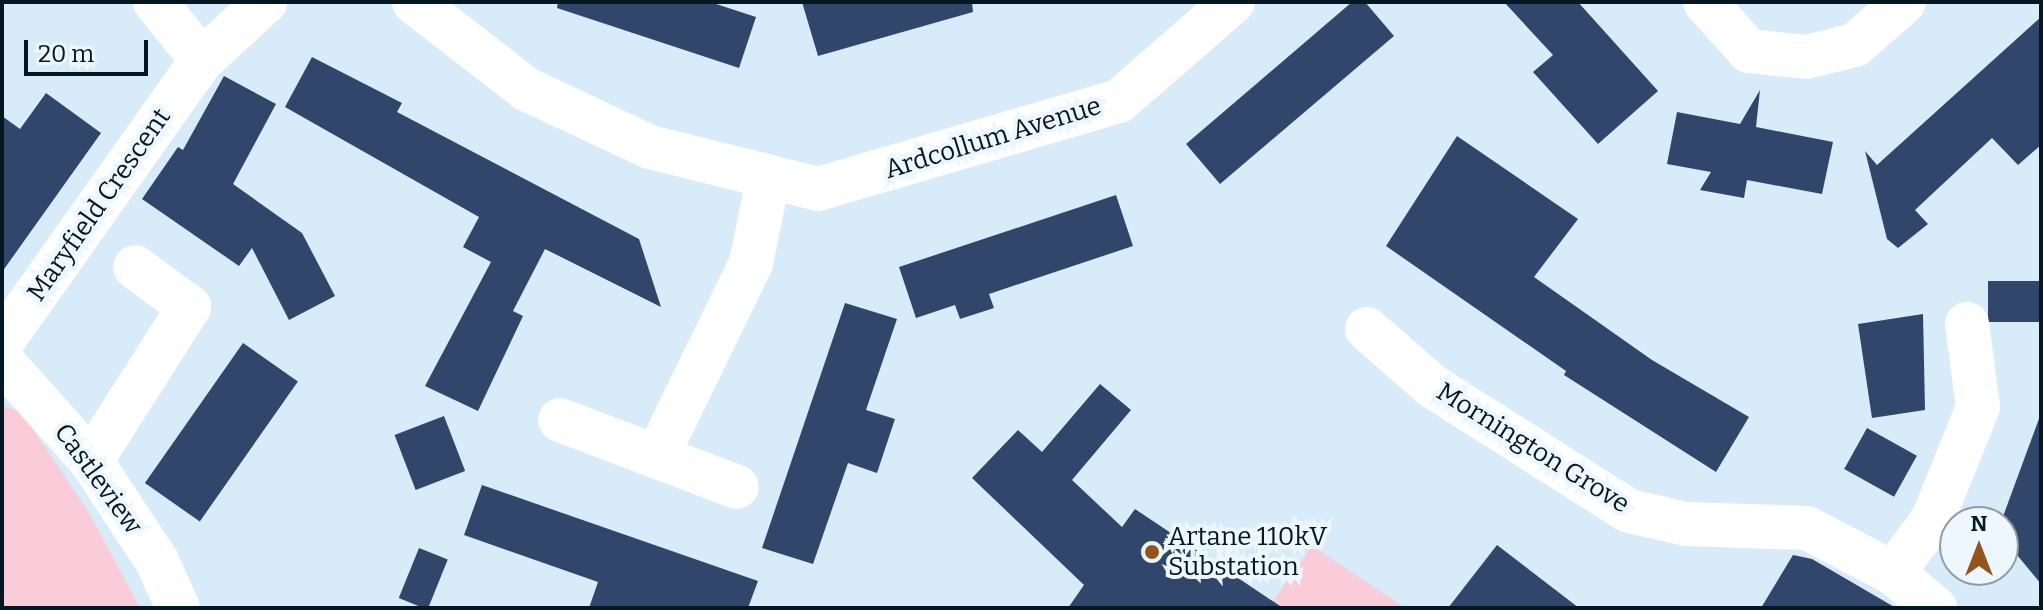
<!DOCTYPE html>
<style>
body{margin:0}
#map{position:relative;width:2043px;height:610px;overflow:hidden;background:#d8ebf8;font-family:Bitter,serif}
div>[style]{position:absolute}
.green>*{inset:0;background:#facbd9}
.building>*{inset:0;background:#30476b;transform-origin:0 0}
.minor>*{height:44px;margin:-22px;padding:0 22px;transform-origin:22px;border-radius:22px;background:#fff}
.dots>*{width:22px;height:22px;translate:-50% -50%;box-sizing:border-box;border:4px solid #edf7fd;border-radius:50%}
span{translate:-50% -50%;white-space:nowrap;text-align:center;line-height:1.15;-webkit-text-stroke:8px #edf7fd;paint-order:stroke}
.street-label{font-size:26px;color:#051723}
.poi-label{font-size:26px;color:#051723}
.left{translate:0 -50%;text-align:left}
.frame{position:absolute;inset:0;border:4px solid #051723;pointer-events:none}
.north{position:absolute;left:1939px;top:506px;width:80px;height:80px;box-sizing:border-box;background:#edf7fd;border:2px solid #909da6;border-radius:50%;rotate:0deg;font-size:22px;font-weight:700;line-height:32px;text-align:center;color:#051723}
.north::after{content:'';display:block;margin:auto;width:28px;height:36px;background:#93551b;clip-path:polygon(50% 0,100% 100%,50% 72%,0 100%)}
.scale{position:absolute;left:24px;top:40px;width:124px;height:36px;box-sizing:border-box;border:4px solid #051723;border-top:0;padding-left:10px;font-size:24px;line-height:28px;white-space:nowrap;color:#051723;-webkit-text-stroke:6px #edf7fd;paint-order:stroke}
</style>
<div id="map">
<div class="green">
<div style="clip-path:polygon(2px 406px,21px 411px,91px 516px,140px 608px,2px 608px)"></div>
<div style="clip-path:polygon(1312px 546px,1405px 608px,1268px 608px)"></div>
</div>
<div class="building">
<div style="clip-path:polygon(558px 2px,710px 2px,756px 17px,739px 68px,557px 8px)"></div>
<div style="clip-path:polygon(802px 2px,972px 2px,973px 12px,818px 56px)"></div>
<div style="clip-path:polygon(1352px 2px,1365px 2px,1394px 36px,1220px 184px,1186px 144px)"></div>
<div style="clip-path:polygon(1504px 2px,1578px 2px,1658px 91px,1598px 144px,1533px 72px,1553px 55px)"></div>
<div style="clip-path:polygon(2041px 17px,2041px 145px,2018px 165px,1992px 138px,1915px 210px,1928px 224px,1898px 248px,1887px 239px,1865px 151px,1877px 165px)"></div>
<div style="clip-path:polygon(312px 57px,402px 103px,397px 112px,639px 239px,661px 307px,545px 249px,513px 311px,523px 316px,478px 411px,425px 386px,491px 262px,463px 247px,479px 217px,285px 107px)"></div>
<div style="clip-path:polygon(224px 76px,276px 104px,233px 184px,302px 233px,335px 296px,289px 320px,252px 248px,239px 266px,142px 199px,178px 147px,183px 150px)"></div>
<div style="clip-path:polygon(1760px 90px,1756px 127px,1833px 142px,1822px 194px,1747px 180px,1744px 198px,1700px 190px,1711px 172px,1667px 164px,1677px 112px,1740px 124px)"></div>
<div style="clip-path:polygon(46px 93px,101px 133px,2px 272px,2px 116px,20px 129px)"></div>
<div style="clip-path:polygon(1457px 136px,1578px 219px,1534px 277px,1652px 360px,1749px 417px,1716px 472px,1564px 375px,1566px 371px,1386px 246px)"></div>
<div style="clip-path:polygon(1116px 195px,1133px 246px,989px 294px,994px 308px,960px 319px,955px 305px,916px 318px,899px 267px)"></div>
<div style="left:2041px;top:281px;width:41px;height:53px;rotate:90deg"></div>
<div style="clip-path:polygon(845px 303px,897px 319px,866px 410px,895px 419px,877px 473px,848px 463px,813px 564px,762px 548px)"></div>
<div style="clip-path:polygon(1923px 314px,1925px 410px,1872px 418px,1858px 324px)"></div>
<div style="left:243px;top:343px;width:67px;height:171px;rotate:35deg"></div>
<div style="clip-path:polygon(1100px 384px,1131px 410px,1072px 480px,1122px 527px,1135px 509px,1283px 608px,1068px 608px,1084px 585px,972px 478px,1018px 430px,1042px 452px)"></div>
<div style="left:444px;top:416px;width:59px;height:53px;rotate:69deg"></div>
<div style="clip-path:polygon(2040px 416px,2041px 416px,2041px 584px,2003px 538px,2001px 522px)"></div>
<div style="left:1867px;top:428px;width:57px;height:47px;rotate:29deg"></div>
<div style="clip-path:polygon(482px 485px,758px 581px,748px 608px,589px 608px,598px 582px,464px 535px)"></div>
<div style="clip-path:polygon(1497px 545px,1579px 608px,1448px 608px)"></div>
<div style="left:419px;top:548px;width:31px;height:54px;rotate:22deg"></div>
<div style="clip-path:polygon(1793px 555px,1812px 559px,1896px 608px,1761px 608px)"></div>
</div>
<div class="minor">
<div style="left:155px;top:2px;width:75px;rotate:51deg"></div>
<div style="left:414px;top:2px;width:142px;rotate:37.8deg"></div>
<div style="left:526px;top:89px;width:137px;rotate:25.1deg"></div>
<div style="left:650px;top:147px;width:173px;rotate:14deg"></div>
<div style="left:818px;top:189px;width:314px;rotate:-16.3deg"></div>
<div style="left:1119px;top:101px;width:151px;rotate:-41deg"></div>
<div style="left:1705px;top:2px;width:66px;rotate:48.1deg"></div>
<div style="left:1749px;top:51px;width:57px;rotate:6deg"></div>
<div style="left:1806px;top:57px;width:50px;rotate:-13.8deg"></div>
<div style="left:1855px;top:45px;width:65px;rotate:-41.3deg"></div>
<div style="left:1367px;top:329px;width:86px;rotate:41.2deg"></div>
<div style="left:1432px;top:386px;width:233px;rotate:32.4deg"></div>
<div style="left:1629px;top:511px;width:58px;rotate:12.8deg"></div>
<div style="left:1686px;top:524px;width:121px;rotate:1.9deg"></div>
<div style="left:1807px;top:528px;width:97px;rotate:27.6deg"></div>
<div style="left:1893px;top:573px;width:55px;rotate:39.8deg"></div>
<div style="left:2px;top:342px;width:346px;rotate:-54.7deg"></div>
<div style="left:202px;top:60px;width:86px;rotate:-42.6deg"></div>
<div style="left:2px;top:361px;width:134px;rotate:48.3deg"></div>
<div style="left:91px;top:461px;width:120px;rotate:56.6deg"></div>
<div style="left:157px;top:561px;width:51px;rotate:65.9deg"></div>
<div style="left:560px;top:420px;width:189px;rotate:20.7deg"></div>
<div style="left:657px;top:456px;width:215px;rotate:-64deg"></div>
<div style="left:751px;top:263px;width:85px;rotate:-78.4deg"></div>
<div style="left:91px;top:461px;width:183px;rotate:-57.5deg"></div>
<div style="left:189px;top:307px;width:67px;rotate:-143.5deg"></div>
<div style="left:1893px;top:573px;width:67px;rotate:-53.5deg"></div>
<div style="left:1933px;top:519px;width:121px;rotate:-68.1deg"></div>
<div style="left:1978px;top:407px;width:84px;rotate:-97.5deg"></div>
</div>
<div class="dots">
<div style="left:1152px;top:552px;background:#93551b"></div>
</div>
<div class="street-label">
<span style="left:993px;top:138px;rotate:-17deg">Ardcollum Avenue</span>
<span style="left:99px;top:205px;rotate:-55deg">Maryfield Crescent</span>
<span style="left:1533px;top:448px;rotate:32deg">Mornington Grove</span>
<span style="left:98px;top:479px;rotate:54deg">Castleview</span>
</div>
<div class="poi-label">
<span class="left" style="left:1168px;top:552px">Artane 110kV<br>Substation</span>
</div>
<div class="frame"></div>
<div class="north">N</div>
<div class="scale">20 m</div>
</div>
